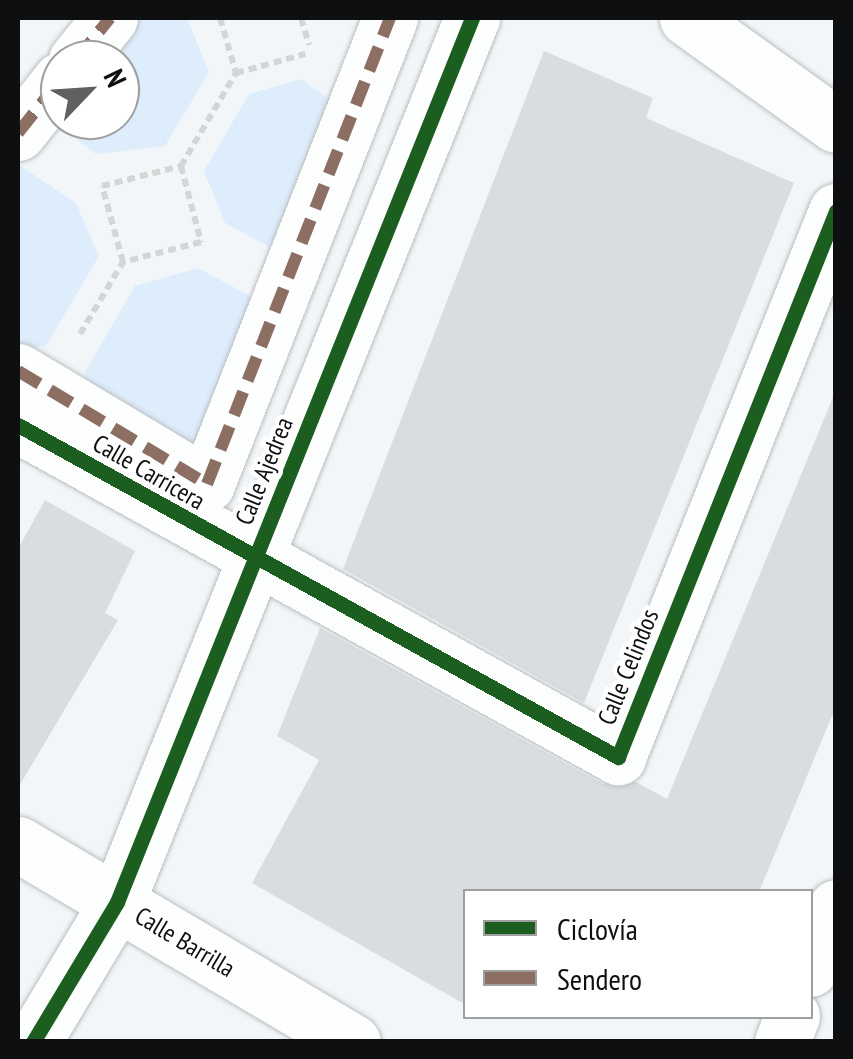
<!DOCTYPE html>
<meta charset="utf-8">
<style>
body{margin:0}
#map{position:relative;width:853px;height:1059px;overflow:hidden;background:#f3f6f9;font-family:"PT Sans Narrow",sans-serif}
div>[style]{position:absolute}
.green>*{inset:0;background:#ddedfc}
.building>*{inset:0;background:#dadddf}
.path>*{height:6px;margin-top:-3px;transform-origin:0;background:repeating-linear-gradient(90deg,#d4d5d5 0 8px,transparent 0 13px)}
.roads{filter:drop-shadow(0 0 2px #bdbec1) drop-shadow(0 0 2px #bdbec1)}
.minor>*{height:55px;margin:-27.5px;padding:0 27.5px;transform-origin:27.5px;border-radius:27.5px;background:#fdfefe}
.quiet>*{height:12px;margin-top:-6px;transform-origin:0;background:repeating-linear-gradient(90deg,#8d6e63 0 25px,transparent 0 37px)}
.cycleway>*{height:15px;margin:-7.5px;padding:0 7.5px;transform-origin:7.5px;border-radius:7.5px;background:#1b5e20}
span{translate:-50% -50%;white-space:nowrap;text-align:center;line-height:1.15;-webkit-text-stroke:9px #fff;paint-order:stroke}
.street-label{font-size:25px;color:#0d0f11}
.frame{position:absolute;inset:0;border:20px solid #0d0f11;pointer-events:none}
.legend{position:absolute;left:463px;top:889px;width:350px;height:130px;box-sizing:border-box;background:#fff;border:2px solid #9e9fa0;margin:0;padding:12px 18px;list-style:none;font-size:30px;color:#0d0f11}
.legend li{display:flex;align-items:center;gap:20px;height:50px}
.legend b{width:50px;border:2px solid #9e9fa0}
.north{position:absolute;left:40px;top:40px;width:100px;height:100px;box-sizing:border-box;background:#fff;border:2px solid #9e9fa0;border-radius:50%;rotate:65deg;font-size:28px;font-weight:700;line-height:40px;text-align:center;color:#0d0f11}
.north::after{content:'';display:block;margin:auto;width:35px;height:45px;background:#5e6062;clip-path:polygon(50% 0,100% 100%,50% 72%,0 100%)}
</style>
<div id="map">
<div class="green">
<div style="clip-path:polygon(110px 18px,187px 18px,209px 72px,165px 146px,96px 154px,37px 109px,60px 120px,120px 120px,120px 60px,76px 60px)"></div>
<div style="clip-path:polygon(302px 79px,351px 116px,295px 261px,225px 223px,204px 171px,249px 94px)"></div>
<div style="clip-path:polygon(18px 164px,76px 203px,99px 256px,46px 346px,18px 350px)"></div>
<div style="clip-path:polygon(198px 268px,276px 310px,207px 484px,102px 421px,85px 372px,135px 286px)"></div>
</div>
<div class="building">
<div style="clip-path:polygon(544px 51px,653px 98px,646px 118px,794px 183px,584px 703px,343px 569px)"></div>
<div style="clip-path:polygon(836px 390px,836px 706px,759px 892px,466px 892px,466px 1005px,252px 883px,319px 760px,277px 736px,320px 628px,603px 784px,636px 782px,667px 799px)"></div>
<div style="clip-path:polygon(45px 500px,135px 551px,105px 613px,118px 620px,18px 788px,18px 549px)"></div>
</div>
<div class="path">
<div style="left:220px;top:18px;width:57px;rotate:73.8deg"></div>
<div style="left:301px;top:18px;width:28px;rotate:73deg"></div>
<div style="left:181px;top:166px;width:79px;rotate:75.3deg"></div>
<div style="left:201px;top:242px;width:81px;rotate:165.6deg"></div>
<div style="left:123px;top:262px;width:79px;rotate:-105.4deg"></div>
<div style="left:102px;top:186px;width:81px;rotate:-14.2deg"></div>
<div style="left:181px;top:166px;width:108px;rotate:-59.4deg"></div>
<div style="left:236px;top:73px;width:72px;rotate:-15.4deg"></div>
<div style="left:80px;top:334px;width:84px;rotate:-59.2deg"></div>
</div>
<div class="roads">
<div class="minor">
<div style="left:687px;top:18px;width:183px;rotate:35.7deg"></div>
<div style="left:76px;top:60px;width:54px;rotate:-51deg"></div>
<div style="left:18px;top:133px;width:68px;rotate:-51.6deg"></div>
<div style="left:18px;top:371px;width:220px;rotate:30.9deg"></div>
<div style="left:207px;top:484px;width:501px;rotate:-68.56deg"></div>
<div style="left:18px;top:425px;width:686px;rotate:28.96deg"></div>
<div style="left:618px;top:757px;width:588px;rotate:-68.23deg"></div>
<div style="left:18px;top:844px;width:389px;rotate:30.6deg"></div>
<div style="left:810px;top:969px;width:67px;rotate:-67.2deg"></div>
<div style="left:33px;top:1042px;width:163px;rotate:-59deg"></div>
<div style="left:117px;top:902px;width:953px;rotate:-68.12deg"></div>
<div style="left:782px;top:1042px;width:28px;rotate:-69deg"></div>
</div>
</div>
<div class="quiet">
<div style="left:76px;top:60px;width:54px;rotate:-51deg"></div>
<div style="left:18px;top:133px;width:68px;rotate:-51.6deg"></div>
<div style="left:18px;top:371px;width:220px;rotate:30.9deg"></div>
<div style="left:207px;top:484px;width:501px;rotate:-68.56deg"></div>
</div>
<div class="cycleway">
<div style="left:18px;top:425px;width:686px;rotate:28.96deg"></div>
<div style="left:618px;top:757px;width:588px;rotate:-68.23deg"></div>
<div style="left:33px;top:1042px;width:163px;rotate:-59deg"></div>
<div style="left:117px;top:902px;width:953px;rotate:-68.12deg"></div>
</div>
<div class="street-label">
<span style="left:264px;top:471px;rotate:-68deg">Calle Ajedrea</span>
<span style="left:149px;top:472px;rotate:30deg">Calle Carricera</span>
<span style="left:628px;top:667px;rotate:-68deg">Calle Celindos</span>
<span style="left:185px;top:942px;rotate:31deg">Calle Barrilla</span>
</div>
<div class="frame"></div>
<ul class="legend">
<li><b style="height:12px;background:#1b5e20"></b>Ciclovía</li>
<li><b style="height:12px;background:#8d6e63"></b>Sendero</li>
</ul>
<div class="north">N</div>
</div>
